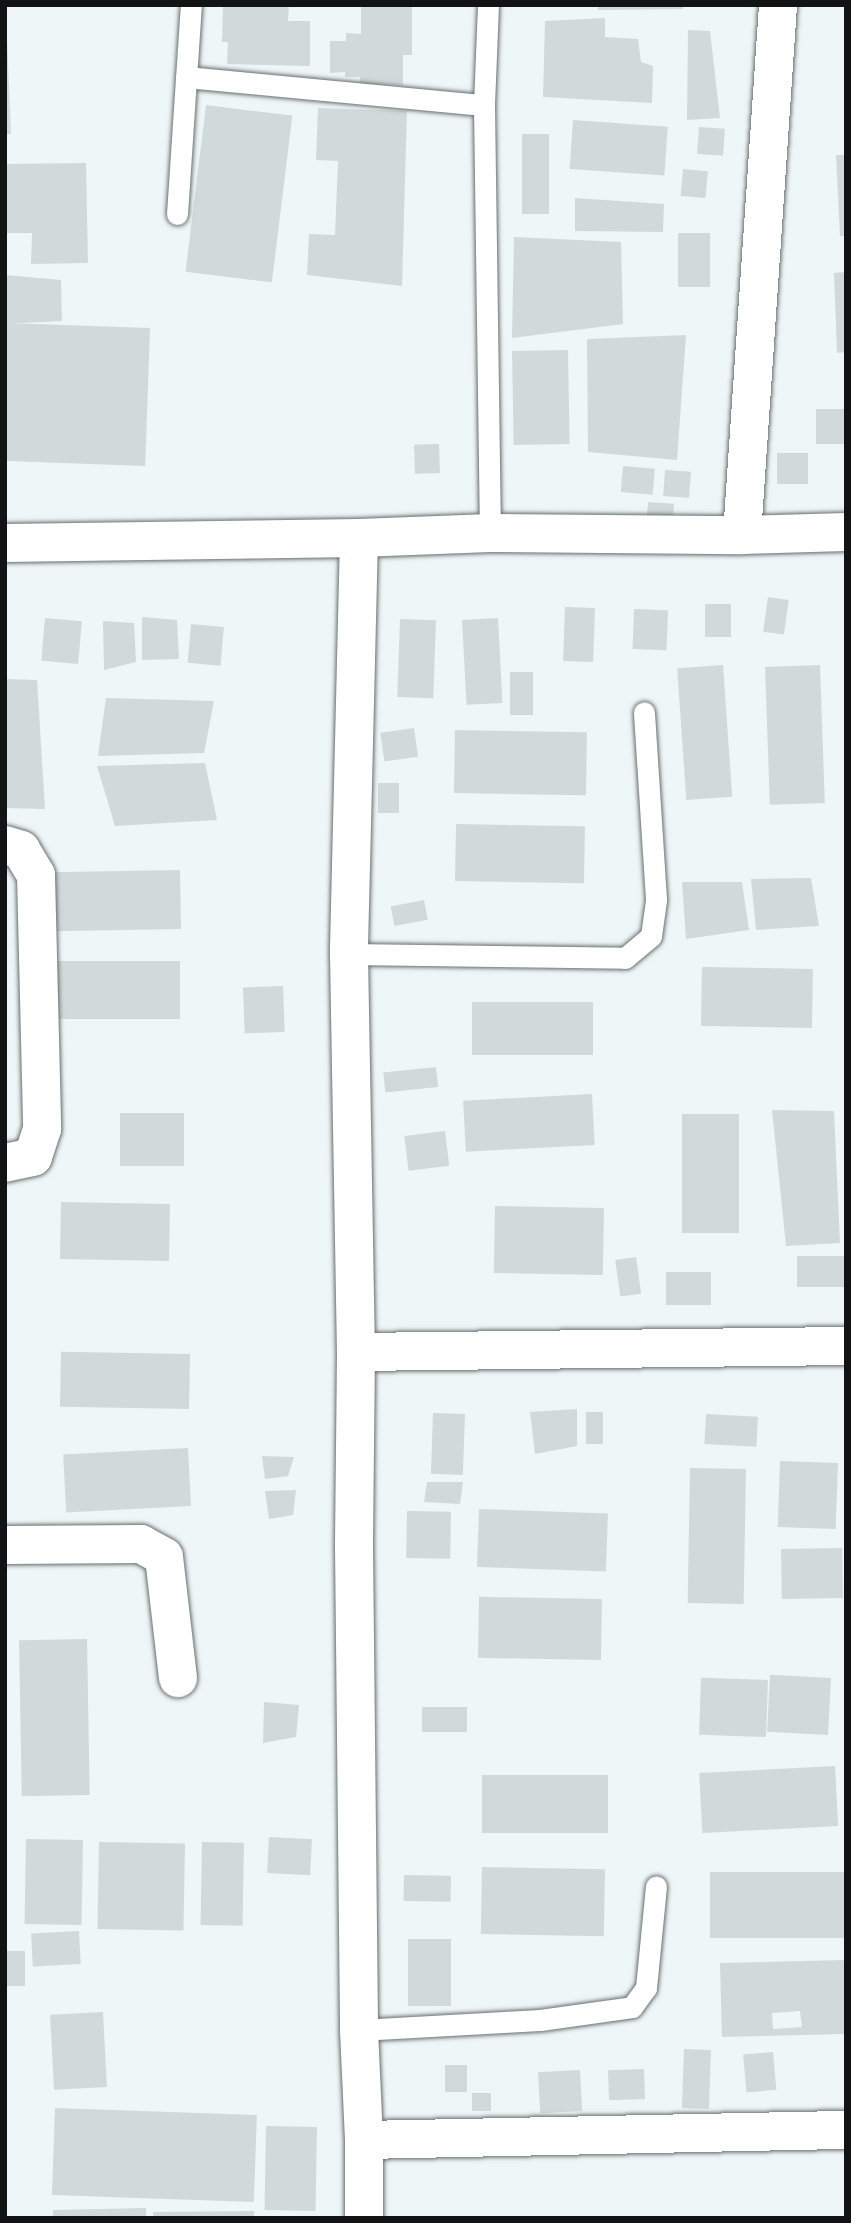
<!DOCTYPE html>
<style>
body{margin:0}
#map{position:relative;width:851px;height:2223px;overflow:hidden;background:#eff6f8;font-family:Quicksand,sans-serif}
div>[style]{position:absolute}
.building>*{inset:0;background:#d2d9db;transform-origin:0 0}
.roads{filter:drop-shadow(0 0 2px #686f70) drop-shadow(0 0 2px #686f70)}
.lane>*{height:21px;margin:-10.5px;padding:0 10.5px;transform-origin:10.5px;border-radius:10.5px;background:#fff}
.street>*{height:38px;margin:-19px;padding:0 19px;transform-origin:19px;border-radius:19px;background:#fff}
span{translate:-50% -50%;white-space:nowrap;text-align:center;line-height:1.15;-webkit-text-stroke:5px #fff;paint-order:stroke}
.frame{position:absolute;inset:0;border:7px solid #111314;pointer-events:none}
</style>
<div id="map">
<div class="building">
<div style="clip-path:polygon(223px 5px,289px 5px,288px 21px,310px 21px,310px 66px,227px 64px,228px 42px,222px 42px)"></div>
<div style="clip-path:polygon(361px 5px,412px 5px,412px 55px,403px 55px,403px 85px,360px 84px,360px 77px,345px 77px,345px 72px,330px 73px,330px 41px,346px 41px,346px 33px,361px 34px)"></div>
<div style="clip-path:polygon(598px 5px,683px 5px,683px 9px,598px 10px)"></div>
<div style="clip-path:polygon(605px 18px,605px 37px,638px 39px,641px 62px,653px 66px,652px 103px,543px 97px,545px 21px)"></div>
<div style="clip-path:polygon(688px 30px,710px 31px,720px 118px,687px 120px)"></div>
<div style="clip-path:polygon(5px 38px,7px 38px,11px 134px,5px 134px)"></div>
<div style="left:206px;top:105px;width:87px;height:168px;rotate:7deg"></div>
<div style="clip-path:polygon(318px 108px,407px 111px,402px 286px,307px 275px,309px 234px,335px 235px,338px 161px,316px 160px)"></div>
<div style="left:573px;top:120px;width:95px;height:49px;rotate:4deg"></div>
<div style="left:699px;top:127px;width:26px;height:27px;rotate:4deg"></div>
<div style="left:522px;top:134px;width:27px;height:80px"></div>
<div style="clip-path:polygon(836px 155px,846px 155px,846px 236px,840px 236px)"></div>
<div style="clip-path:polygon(86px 163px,88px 263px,31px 264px,32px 233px,5px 233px,5px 164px)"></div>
<div style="left:683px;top:169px;width:25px;height:27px;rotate:5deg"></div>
<div style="clip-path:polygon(575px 198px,664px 204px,663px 232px,575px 231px)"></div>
<div style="left:678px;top:233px;width:32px;height:54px"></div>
<div style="clip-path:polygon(514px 237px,621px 242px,623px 324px,512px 338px)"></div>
<div style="clip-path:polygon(846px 272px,846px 352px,837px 353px,834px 273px)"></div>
<div style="clip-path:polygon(5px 275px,61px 280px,62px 321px,5px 324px)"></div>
<div style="left:150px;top:328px;width:138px;height:145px;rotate:92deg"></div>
<div style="clip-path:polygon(686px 335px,677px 460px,588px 452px,587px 339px)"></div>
<div style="left:568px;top:350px;width:94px;height:56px;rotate:89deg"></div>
<div style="left:846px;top:409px;width:35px;height:30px;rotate:90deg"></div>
<div style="left:439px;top:444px;width:29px;height:25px;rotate:88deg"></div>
<div style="left:777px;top:453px;width:31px;height:31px"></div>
<div style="left:623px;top:466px;width:32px;height:26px;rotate:5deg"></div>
<div style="left:665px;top:470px;width:26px;height:26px;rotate:4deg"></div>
<div style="left:648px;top:502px;width:26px;height:26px;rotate:4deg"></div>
<div style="left:768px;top:597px;width:21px;height:35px;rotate:8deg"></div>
<div style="left:705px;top:604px;width:26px;height:33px"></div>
<div style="left:565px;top:607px;width:30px;height:54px;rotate:2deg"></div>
<div style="left:634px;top:609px;width:34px;height:40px;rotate:2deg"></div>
<div style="clip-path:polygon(142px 617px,177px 620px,179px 659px,142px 660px)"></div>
<div style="left:45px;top:618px;width:37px;height:43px;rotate:5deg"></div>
<div style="left:498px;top:618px;width:85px;height:36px;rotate:87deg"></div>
<div style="left:400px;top:619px;width:36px;height:78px;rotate:2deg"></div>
<div style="clip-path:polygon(103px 621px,134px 623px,136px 662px,104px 670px)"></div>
<div style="left:191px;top:624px;width:33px;height:39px;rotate:5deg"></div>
<div style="left:723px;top:665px;width:132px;height:46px;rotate:86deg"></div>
<div style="left:820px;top:665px;width:138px;height:55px;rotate:88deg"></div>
<div style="left:510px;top:672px;width:23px;height:43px"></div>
<div style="clip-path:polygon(5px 679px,37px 680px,45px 809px,5px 808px)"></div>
<div style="clip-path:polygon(106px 698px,214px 701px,204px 753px,98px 756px)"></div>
<div style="left:414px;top:728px;width:29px;height:34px;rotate:82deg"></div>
<div style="left:455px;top:730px;width:132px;height:63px;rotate:1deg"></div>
<div style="clip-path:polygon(205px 763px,217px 820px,115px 826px,97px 766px)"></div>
<div style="left:378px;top:783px;width:21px;height:30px"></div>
<div style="left:456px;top:824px;width:129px;height:57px;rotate:1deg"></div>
<div style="left:180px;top:870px;width:59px;height:130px;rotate:89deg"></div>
<div style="clip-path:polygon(811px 878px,819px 926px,756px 930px,751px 879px)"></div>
<div style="clip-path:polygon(682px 882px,742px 882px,749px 930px,686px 939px)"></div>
<div style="left:424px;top:900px;width:20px;height:34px;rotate:79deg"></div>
<div style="left:51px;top:961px;width:129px;height:58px"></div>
<div style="left:702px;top:967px;width:111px;height:59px;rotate:1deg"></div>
<div style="left:283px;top:986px;width:46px;height:40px;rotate:88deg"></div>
<div style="left:472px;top:1002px;width:121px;height:53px"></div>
<div style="left:436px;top:1067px;width:20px;height:53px;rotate:84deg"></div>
<div style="left:592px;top:1094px;width:51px;height:129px;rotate:87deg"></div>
<div style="clip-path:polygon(772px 1110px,834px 1111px,840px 1243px,786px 1246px)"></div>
<div style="left:120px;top:1113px;width:64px;height:53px"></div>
<div style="left:739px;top:1114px;width:119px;height:57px;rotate:90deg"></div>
<div style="left:445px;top:1131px;width:35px;height:41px;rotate:83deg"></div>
<div style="left:61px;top:1202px;width:109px;height:57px;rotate:1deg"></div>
<div style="left:495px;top:1206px;width:109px;height:67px;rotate:1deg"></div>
<div style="left:797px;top:1256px;width:49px;height:31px"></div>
<div style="left:636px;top:1257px;width:37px;height:21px;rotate:82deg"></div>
<div style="left:666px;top:1272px;width:45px;height:33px"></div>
<div style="left:190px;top:1354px;width:55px;height:129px;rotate:91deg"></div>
<div style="clip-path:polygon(577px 1409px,577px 1446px,535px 1454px,530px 1412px)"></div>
<div style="left:586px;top:1412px;width:17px;height:32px"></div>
<div style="left:465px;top:1414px;width:61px;height:32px;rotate:92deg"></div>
<div style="left:706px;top:1414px;width:52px;height:30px;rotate:3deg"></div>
<div style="left:188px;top:1448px;width:58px;height:125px;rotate:87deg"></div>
<div style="clip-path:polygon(262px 1456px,294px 1457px,288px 1476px,265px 1479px)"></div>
<div style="left:780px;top:1461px;width:58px;height:66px;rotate:2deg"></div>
<div style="left:690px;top:1468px;width:56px;height:135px;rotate:1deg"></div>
<div style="clip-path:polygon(427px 1482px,463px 1482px,460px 1504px,424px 1502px)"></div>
<div style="clip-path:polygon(296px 1490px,293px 1515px,269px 1519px,265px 1491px)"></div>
<div style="left:479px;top:1509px;width:129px;height:58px;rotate:2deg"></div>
<div style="left:407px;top:1511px;width:44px;height:47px;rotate:1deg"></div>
<div style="left:842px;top:1548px;width:50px;height:61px;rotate:89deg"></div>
<div style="left:602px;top:1599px;width:61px;height:123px;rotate:91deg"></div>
<div style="left:87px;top:1639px;width:156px;height:68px;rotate:89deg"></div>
<div style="left:831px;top:1678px;width:57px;height:61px;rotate:93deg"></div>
<div style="left:768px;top:1680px;width:57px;height:67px;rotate:92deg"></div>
<div style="clip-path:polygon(264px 1702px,299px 1705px,296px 1737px,263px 1743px)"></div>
<div style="left:467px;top:1707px;width:25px;height:45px;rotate:90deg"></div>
<div style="left:835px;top:1766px;width:60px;height:136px;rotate:87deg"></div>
<div style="left:482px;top:1775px;width:126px;height:58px"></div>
<div style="left:269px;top:1837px;width:43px;height:36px;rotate:3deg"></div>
<div style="left:26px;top:1839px;width:57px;height:85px;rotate:1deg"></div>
<div style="left:99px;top:1842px;width:86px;height:87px;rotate:1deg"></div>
<div style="left:202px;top:1842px;width:42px;height:83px;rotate:1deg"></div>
<div style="left:482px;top:1867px;width:123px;height:67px;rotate:1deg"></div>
<div style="left:846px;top:1872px;width:66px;height:136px;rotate:90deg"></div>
<div style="left:404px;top:1875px;width:47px;height:26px;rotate:1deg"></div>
<div style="left:79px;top:1931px;width:33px;height:48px;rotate:87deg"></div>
<div style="left:451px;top:1939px;width:67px;height:43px;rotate:90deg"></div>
<div style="left:5px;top:1951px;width:20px;height:35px"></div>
<div style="clip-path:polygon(evenodd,846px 1960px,846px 2034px,722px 2037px,720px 1963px,846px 1960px,800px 2011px,802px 2027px,773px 2029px,772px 2013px,800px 2011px)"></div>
<div style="left:103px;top:2012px;width:75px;height:53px;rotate:87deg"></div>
<div style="left:684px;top:2049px;width:27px;height:59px;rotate:2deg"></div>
<div style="left:773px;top:2052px;width:38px;height:30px;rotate:85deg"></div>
<div style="left:445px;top:2065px;width:22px;height:27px"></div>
<div style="left:644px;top:2069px;width:30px;height:36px;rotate:88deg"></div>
<div style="left:580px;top:2070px;width:41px;height:42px;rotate:87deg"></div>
<div style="left:472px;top:2093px;width:19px;height:18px"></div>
<div style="left:55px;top:2108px;width:202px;height:87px;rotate:2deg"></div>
<div style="left:266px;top:2126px;width:51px;height:84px;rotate:1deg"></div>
<div style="clip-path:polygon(146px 2208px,146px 2218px,53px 2218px,53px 2210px)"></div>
<div style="clip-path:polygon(254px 2211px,254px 2218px,153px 2218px,153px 2212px)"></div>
</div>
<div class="roads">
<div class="lane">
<div style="left:488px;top:5px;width:100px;rotate:92.3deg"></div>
<div style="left:484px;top:105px;width:428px;rotate:89.2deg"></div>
<div style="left:186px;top:77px;width:299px;rotate:5.4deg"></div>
<div style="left:177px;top:214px;width:209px;rotate:-86.2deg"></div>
<div style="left:349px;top:954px;width:276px;rotate:0.8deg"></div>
<div style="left:625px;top:958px;width:34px;rotate:-40deg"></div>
<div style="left:651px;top:936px;width:37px;rotate:-82deg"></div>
<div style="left:656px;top:899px;width:187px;rotate:-93.7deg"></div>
<div style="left:359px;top:2030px;width:181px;rotate:-3.2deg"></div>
<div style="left:540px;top:2020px;width:93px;rotate:-8deg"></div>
<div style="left:632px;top:2007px;width:24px;rotate:-54deg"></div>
<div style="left:646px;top:1988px;width:102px;rotate:-84.4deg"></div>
</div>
<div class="street">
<div style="left:742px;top:535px;width:531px;rotate:-86.11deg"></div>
<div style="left:359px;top:538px;width:416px;rotate:91.4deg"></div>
<div style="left:349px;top:954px;width:398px;rotate:89deg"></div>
<div style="left:356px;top:1352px;width:194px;rotate:90.6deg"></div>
<div style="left:354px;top:1546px;width:484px;rotate:89.4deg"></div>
<div style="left:359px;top:2030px;width:110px;rotate:87.4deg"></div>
<div style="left:364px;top:2140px;width:78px;rotate:90deg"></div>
<div style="left:5px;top:543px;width:354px;rotate:-0.8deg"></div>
<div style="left:359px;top:538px;width:131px;rotate:-2.2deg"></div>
<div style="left:490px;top:533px;width:252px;rotate:0.5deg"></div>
<div style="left:742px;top:535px;width:104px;rotate:-1.7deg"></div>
<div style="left:5px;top:845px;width:17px;rotate:17deg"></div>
<div style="left:21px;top:850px;width:29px;rotate:59deg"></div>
<div style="left:36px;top:875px;width:254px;rotate:88.6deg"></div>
<div style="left:42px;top:1129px;width:29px;rotate:108deg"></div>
<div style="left:33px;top:1157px;width:29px;rotate:168deg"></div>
<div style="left:356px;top:1352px;width:490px;rotate:-0.7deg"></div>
<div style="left:5px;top:1545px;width:136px;rotate:-0.4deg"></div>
<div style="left:141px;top:1544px;width:26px;rotate:29deg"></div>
<div style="left:164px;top:1557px;width:122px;rotate:83.4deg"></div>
<div style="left:364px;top:2140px;width:482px;rotate:-1.2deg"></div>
</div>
</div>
<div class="frame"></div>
</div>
